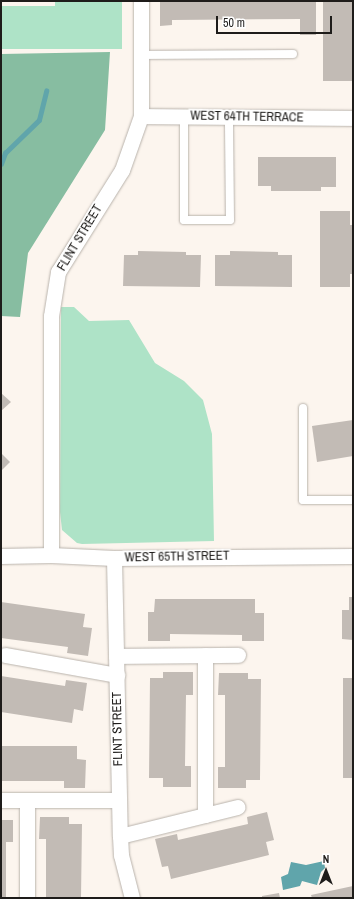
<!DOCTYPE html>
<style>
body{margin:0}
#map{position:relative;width:354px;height:899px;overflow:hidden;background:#fcf5ee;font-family:"Archivo Narrow",sans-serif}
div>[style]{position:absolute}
.green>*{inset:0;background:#aee3c7}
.forest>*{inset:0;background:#87bda1}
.water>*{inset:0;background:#60a5ab}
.stream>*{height:4.5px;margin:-2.25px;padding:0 2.25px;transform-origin:2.25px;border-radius:2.25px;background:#60a5ab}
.building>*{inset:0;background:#c2bbb5;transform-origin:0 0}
.roads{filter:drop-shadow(0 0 1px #b9b3ac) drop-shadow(0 0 1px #b9b3ac)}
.lane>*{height:8px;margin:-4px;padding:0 4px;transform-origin:4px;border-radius:4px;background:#fff}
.street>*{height:15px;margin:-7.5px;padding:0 7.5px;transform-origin:7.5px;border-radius:7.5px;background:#fff}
span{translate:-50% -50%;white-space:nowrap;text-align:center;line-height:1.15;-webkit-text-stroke:3.5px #fff;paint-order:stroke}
.street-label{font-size:13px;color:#1e1c1a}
.frame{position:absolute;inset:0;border:2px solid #1e1c1a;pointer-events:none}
.north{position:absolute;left:306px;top:851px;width:40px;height:40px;-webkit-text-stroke:3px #fff;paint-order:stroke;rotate:0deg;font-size:11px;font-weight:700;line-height:16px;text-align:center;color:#1e1c1a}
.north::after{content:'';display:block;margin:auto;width:14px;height:18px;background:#1e1c1a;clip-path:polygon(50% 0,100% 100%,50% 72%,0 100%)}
.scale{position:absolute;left:216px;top:16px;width:116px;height:18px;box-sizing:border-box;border:2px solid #1e1c1a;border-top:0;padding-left:5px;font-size:12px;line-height:14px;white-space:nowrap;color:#1e1c1a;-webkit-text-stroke:3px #fff;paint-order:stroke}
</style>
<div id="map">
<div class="green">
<div style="clip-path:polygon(55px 1px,122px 1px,122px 49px,1px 49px,1px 6px,55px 6px)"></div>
<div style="clip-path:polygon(61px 307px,74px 307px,89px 321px,129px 320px,155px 363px,184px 381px,203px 400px,212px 434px,214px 541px,82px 544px,77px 543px,62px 530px,60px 512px)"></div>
</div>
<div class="forest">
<div style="clip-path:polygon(110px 52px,105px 130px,28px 253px,20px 317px,1px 316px,1px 54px)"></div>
</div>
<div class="water">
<div style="clip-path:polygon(324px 861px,325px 868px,321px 872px,317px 885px,302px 881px,300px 886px,283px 890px,281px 877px,288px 874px,291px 862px,306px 865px)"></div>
</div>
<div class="stream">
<div style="left:1px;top:164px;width:12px;rotate:-70deg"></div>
<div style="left:5px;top:153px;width:47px;rotate:-44.1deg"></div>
<div style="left:39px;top:120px;width:30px;rotate:-76deg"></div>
</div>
<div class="building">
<div style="clip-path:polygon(160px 1px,316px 1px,316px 35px,300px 35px,300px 19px,172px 20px,172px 25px,160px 26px)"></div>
<div style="left:323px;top:1px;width:30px;height:80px"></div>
<div style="clip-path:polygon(258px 157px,336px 157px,336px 187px,321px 187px,321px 191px,271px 191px,271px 186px,258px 186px)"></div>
<div style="clip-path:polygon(320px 211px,350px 211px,350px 225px,353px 225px,353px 274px,350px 274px,350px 287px,320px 287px)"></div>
<div style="clip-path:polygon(138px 251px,186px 252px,186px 255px,201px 255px,200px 287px,123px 286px,124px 255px,138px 255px)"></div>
<div style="clip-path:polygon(230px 251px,278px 252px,278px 255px,292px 255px,292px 287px,215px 286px,215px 255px,230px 255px)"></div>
<div style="clip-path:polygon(1px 393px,11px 402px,1px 411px)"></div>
<div style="clip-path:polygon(353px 420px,353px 456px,317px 462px,312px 426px)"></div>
<div style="clip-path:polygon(1px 453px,10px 462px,1px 471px)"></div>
<div style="clip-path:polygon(349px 597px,353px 597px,353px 640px,342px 639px,342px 610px,349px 610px)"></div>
<div style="clip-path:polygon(155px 599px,255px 599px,255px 613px,264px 613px,264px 641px,242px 641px,242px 635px,170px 634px,170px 641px,148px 641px,148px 612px,154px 612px)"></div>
<div style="clip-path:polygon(1px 602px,85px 614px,83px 627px,92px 628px,88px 656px,67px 653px,68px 647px,1px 638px)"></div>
<div style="clip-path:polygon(163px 672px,193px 672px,193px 695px,186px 695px,185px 766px,191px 766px,191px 787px,163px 787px,163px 778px,149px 778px,150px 678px,163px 678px)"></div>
<div style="clip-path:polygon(219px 673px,248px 673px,248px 679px,261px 679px,260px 780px,246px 780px,246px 788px,218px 788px,218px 767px,225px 767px,225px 695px,218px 695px)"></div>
<div style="clip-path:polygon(1px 676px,65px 686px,66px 680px,87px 683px,83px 711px,74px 709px,72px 723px,1px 712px)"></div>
<div style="left:343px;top:678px;width:10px;height:100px"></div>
<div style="clip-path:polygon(1px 746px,77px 746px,77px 759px,86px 760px,85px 788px,64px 788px,64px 781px,1px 781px)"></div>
<div style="clip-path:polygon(267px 812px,274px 840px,266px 842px,269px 855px,171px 879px,168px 866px,162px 867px,155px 839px,177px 834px,178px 840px,248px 824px,247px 817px)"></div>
<div style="clip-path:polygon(40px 817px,69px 817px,69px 824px,82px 824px,81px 898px,46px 898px,46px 839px,39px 839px)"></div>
<div style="clip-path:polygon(1px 820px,13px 820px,13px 842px,6px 842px,6px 898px,1px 898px)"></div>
<div style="clip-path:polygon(353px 886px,353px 898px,312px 898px,311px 895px)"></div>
<div style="clip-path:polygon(279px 893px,280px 898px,262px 898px,262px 896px)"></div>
</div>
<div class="roads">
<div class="lane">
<div style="left:141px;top:55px;width:152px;rotate:-0.4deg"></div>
<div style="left:184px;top:116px;width:104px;rotate:90deg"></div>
<div style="left:184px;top:220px;width:46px"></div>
<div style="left:230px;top:220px;width:104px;rotate:-90.6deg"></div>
<div style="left:303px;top:408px;width:92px;rotate:90deg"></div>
<div style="left:303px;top:500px;width:50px"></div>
</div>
<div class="street">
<div style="left:141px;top:116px;width:212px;rotate:0.5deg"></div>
<div style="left:51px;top:555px;width:239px;rotate:-90deg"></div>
<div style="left:51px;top:316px;width:45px;rotate:-81deg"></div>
<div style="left:58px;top:272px;width:120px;rotate:-57.9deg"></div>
<div style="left:122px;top:170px;width:57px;rotate:-70.6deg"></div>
<div style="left:141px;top:116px;width:115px;rotate:-90deg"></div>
<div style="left:1px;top:556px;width:50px;rotate:-1.1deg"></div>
<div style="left:51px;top:555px;width:63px;rotate:2.7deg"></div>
<div style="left:114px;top:558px;width:239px;rotate:-0.5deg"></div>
<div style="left:114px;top:558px;width:278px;rotate:88.8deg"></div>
<div style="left:120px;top:836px;width:19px;rotate:87deg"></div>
<div style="left:121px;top:855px;width:44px;rotate:75.7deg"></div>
<div style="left:5px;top:655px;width:114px;rotate:10.1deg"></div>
<div style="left:205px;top:655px;width:160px;rotate:90deg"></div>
<div style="left:116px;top:656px;width:122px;rotate:-0.5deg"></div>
<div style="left:1px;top:800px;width:118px"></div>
<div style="left:27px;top:800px;width:98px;rotate:90deg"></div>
<div style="left:120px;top:836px;width:121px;rotate:-13.9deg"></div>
</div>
</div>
<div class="street-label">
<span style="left:247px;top:117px;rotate:1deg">WEST 64TH TERRACE</span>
<span style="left:80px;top:238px;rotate:-59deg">FLINT STREET</span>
<span style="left:177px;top:557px;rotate:-1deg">WEST 65TH STREET</span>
<span style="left:118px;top:729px;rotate:-91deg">FLINT STREET</span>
</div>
<div class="frame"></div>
<div class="north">N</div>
<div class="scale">50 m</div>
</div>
